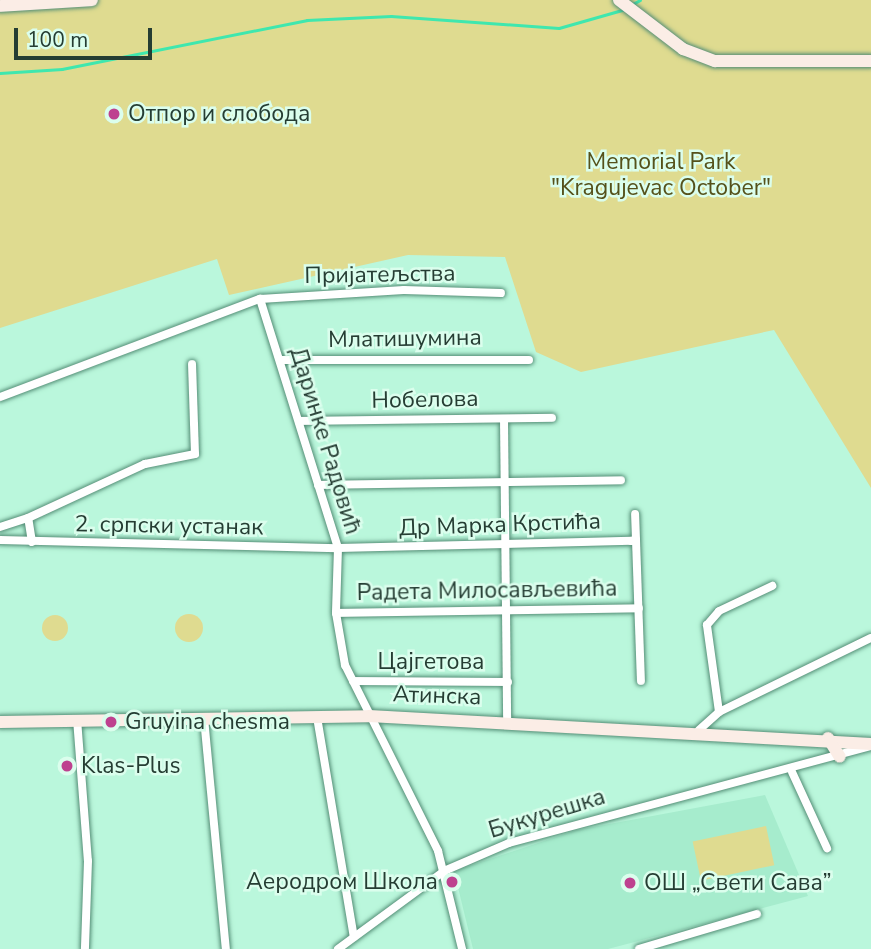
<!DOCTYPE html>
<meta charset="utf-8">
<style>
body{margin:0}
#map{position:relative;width:871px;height:949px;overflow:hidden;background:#baf7dc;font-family:"Nunito Sans",sans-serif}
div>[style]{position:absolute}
.built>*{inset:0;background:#a6eccd}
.green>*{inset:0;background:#dfdb90;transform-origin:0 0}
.round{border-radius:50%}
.stream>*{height:2.5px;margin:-1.25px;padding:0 1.25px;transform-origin:1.25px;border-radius:1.25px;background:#3fe7ae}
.roads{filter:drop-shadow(0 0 2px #548e76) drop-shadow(0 0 2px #548e76)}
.street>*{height:8px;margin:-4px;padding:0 4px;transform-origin:4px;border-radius:4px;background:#fff}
.secondary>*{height:12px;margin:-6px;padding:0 6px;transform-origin:6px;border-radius:6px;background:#fbede6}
.dots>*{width:19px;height:19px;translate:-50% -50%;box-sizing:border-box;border:4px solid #dbfeed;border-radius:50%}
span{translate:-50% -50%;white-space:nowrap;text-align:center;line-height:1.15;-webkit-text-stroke:5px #dbfeed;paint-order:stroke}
.poi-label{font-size:23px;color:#253d33}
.left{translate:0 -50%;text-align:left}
.right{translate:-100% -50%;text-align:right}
.park-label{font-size:23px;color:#55511a}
.street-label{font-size:23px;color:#253d33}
.scale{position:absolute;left:14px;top:28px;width:138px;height:32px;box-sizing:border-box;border:4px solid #253d33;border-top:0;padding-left:9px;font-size:21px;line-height:24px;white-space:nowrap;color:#253d33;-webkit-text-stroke:5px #dbfeed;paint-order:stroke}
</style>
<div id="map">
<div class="built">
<div style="clip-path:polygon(765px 795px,808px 896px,608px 949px,473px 949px,454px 871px,577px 830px)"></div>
</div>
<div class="green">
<div style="clip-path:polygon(0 0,871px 0,871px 488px,774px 330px,581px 372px,536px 352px,505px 257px,408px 255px,229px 295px,217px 259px,0 328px)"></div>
<div class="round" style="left:175px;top:614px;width:28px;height:28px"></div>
<div class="round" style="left:42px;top:615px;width:26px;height:26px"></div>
<div style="left:766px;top:826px;width:40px;height:75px;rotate:78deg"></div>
</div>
<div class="stream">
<div style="left:631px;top:5px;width:10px;rotate:-29deg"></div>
<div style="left:0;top:73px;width:62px;rotate:-3.7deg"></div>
<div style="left:62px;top:69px;width:250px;rotate:-11.3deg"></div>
<div style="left:307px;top:20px;width:84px;rotate:-2.7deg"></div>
<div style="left:391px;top:16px;width:168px;rotate:4.1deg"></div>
<div style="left:559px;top:28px;width:66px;rotate:-15.9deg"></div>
</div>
<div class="roads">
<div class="street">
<div style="left:260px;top:299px;width:261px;rotate:72.6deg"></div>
<div style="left:338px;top:548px;width:65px;rotate:91.8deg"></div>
<div style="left:336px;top:613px;width:53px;rotate:80.2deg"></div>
<div style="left:345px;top:665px;width:208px;rotate:63.4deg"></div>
<div style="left:438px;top:851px;width:101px;rotate:76.2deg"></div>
<div style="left:282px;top:360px;width:247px"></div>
<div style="left:0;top:397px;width:278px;rotate:-20.7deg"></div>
<div style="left:260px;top:299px;width:144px;rotate:-3.6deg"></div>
<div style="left:404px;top:290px;width:97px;rotate:1.8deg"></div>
<div style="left:504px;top:419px;width:300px;rotate:89.4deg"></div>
<div style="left:299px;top:421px;width:253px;rotate:-0.7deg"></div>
<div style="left:318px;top:485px;width:303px;rotate:-0.9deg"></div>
<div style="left:0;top:527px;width:29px;rotate:-18deg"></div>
<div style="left:0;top:540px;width:338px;rotate:1.4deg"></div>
<div style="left:338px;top:548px;width:293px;rotate:-1.4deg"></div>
<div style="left:631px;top:541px;width:5px;rotate:-11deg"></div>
<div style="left:636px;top:540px;width:26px;rotate:-92deg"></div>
<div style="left:636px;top:540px;width:141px;rotate:88deg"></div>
<div style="left:32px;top:542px;width:24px;rotate:-99deg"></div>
<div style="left:28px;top:518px;width:129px;rotate:-24.8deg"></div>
<div style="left:145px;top:464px;width:51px;rotate:-11.3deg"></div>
<div style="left:195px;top:454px;width:90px;rotate:-91.9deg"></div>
<div style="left:336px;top:613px;width:303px;rotate:-0.9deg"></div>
<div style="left:353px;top:681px;width:155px;rotate:0.4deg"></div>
<div style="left:719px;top:712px;width:88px;rotate:-97.9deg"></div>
<div style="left:707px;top:625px;width:18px;rotate:-49deg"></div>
<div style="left:719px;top:611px;width:59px;rotate:-25.3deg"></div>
<div style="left:317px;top:717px;width:223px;rotate:80.5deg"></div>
<div style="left:204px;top:718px;width:232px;rotate:84.6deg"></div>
<div style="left:77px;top:719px;width:142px;rotate:85.6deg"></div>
<div style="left:88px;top:861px;width:88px;rotate:92deg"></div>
<div style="left:699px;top:730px;width:27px;rotate:-42deg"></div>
<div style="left:719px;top:712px;width:169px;rotate:-26deg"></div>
<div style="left:792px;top:772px;width:84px;rotate:65.3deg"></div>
<div style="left:338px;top:949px;width:132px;rotate:-36.3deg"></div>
<div style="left:444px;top:871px;width:71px;rotate:-23.3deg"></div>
<div style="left:509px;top:843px;width:375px;rotate:-15deg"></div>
<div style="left:639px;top:949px;width:123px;rotate:-16.5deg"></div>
</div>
<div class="secondary">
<div style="left:619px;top:0;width:81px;rotate:37.4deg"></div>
<div style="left:683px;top:49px;width:34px;rotate:21deg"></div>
<div style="left:715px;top:61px;width:156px"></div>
<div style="left:0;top:6px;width:92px;rotate:-3.7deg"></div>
<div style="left:0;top:722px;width:369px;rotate:-0.9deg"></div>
<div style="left:369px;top:716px;width:503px;rotate:3.19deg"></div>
<div style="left:828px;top:738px;width:22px;rotate:58deg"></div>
</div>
</div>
<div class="dots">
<div style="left:114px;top:114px;background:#be418f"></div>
<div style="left:111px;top:722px;background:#be418f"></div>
<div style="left:67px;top:766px;background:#be418f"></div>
<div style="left:452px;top:882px;background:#be418f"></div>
<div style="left:630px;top:883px;background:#be418f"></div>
</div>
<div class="poi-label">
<span class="left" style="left:128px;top:114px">Отпор и слобода</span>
<span class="left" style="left:125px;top:722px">Gruyina chesma</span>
<span class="left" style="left:81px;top:766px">Klas-Plus</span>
<span class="right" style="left:438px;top:882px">Аеродром Школа</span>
<span class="left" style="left:644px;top:883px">ОШ „Свети Сава”</span>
</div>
<div class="park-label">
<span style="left:661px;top:175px">Memorial Park<br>"Kragujevac October"</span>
</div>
<div class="street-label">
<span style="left:380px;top:275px;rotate:-1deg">Пријатељства</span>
<span style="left:405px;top:339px;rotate:-1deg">Млатишумина</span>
<span style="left:425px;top:400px;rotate:-1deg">Нобелова</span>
<span style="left:325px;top:441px;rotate:73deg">Даринке Радовић</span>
<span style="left:500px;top:525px;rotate:-2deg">Др Марка Крстића</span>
<span style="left:169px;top:526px;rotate:1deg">2. српски устанак</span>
<span style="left:487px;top:591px;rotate:-1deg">Радета Милосављевића</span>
<span style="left:431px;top:662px">Цајгетова</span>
<span style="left:437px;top:696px;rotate:2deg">Атинска</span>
<span style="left:547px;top:814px;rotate:-17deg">Букурешка</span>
</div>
<div class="scale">100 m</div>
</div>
